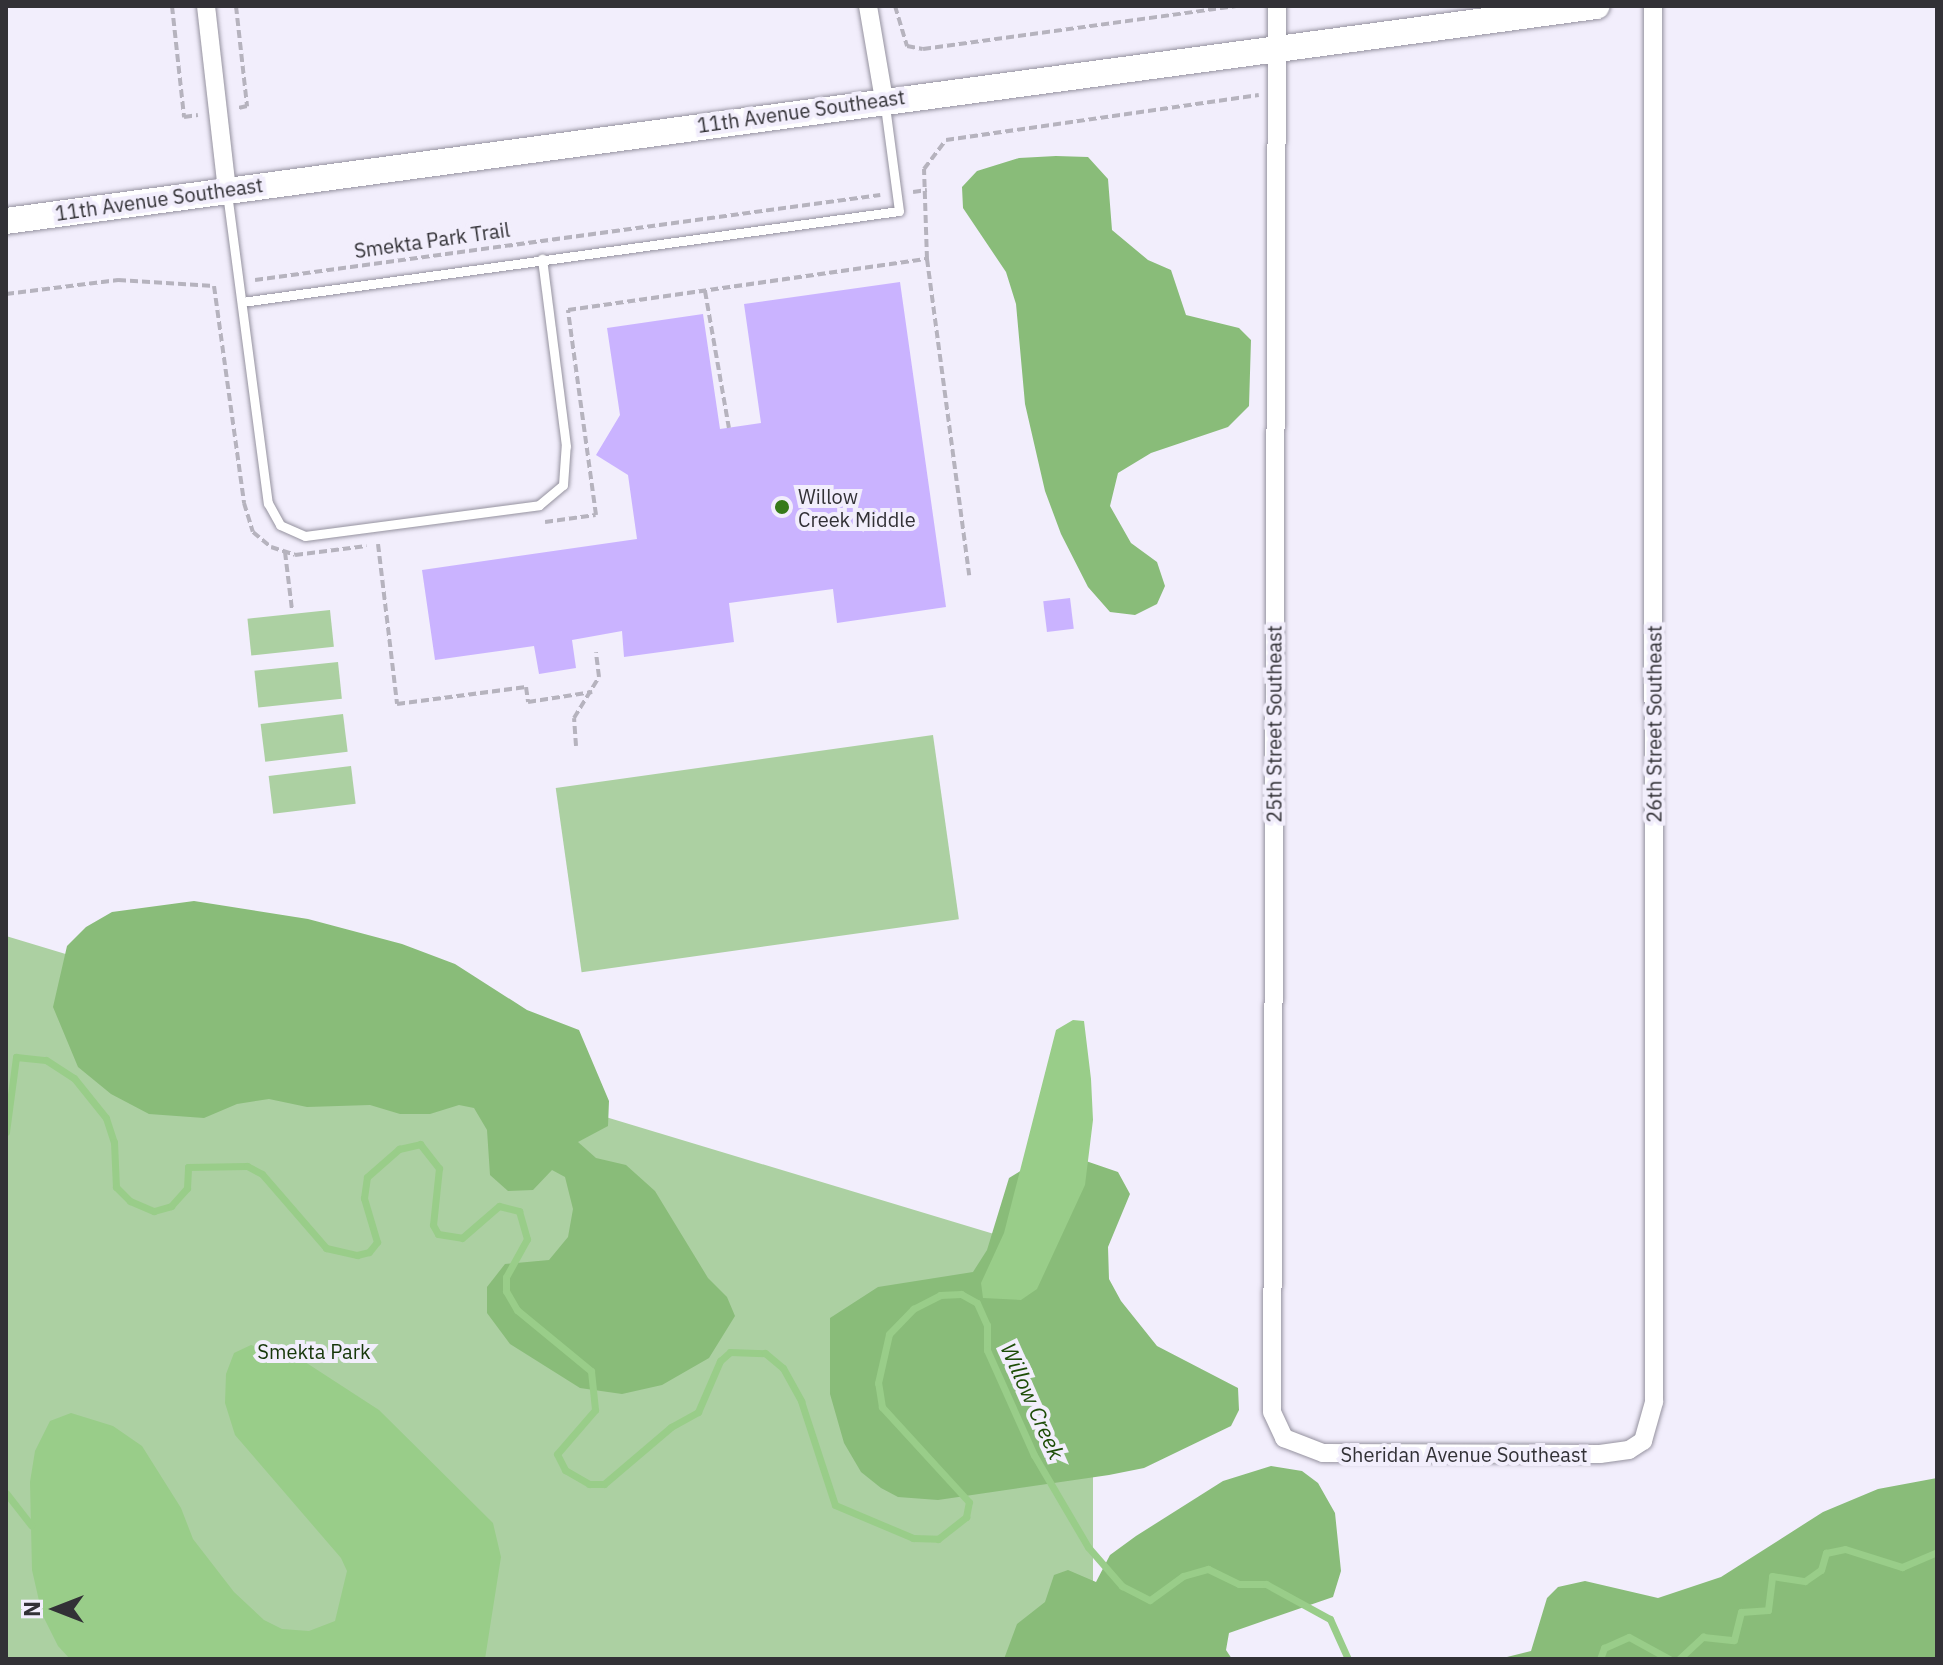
<!DOCTYPE html>
<style>
body{margin:0}
#map{position:relative;width:1943px;height:1665px;overflow:hidden;background:#f2eefc;font-family:"IBM Plex Sans",sans-serif}
div>[style]{position:absolute}
.green>*{inset:0;background:#acd0a2;transform-origin:0 0}
.forest>*{inset:0;background:#89bc79}
.water>*{inset:0;background:#99cd89}
.stream>*{height:7px;margin:-3.5px;padding:0 3.5px;transform-origin:3.5px;border-radius:3.5px;background:#99cd89}
.building>*{inset:0;background:#cab3ff;transform-origin:0 0}
.path>*{height:4px;margin-top:-2px;transform-origin:0;background:repeating-linear-gradient(90deg,#b6b3be 0 8px,transparent 0 12px)}
.roads{filter:drop-shadow(0 0 2px #95929f) drop-shadow(0 0 2px #95929f)}
.lane>*{height:9px;margin:-4.5px;padding:0 4.5px;transform-origin:4.5px;border-radius:4.5px;background:#fff}
.street>*{height:18px;margin:-9px;padding:0 9px;transform-origin:9px;border-radius:9px;background:#fff}
.secondary>*{height:26px;margin:-13px;padding:0 13px;transform-origin:13px;border-radius:13px;background:#fff}
.dots>*{width:22px;height:22px;translate:-50% -50%;box-sizing:border-box;border:4px solid #f2eefc;border-radius:50%}
span{translate:-50% -50%;white-space:nowrap;text-align:center;line-height:1.15;-webkit-text-stroke:8px #f2eefc;paint-order:stroke}
.street-label{font-size:20px;color:#323136}
.poi-label{font-size:20px;color:#323136}
.left{translate:0 -50%;text-align:left}
.park-label{font-size:20px;color:#163709}
.water-label{font-size:22px;color:#1d4d07;font-style:italic}
.frame{position:absolute;inset:0;border:8px solid #323136;pointer-events:none}
.north{position:absolute;left:16px;top:1569px;width:80px;height:80px;-webkit-text-stroke:6px #f2eefc;paint-order:stroke;rotate:270deg;font-size:22px;font-weight:700;line-height:32px;text-align:center;color:#323136}
.north::after{content:'';display:block;margin:auto;width:28px;height:36px;background:#323136;clip-path:polygon(50% 0,100% 100%,50% 72%,0 100%)}
</style>
<div id="map">
<div class="green">
<div style="left:330px;top:610px;width:37px;height:83px;rotate:84deg"></div>
<div style="left:338px;top:662px;width:37px;height:84px;rotate:84deg"></div>
<div style="left:343px;top:714px;width:38px;height:83px;rotate:83deg"></div>
<div style="left:933px;top:735px;width:186px;height:381px;rotate:82deg"></div>
<div style="left:351px;top:766px;width:38px;height:83px;rotate:83deg"></div>
<div style="clip-path:polygon(6px 936px,1093px 1264px,1093px 1659px,6px 1659px)"></div>
</div>
<div class="forest">
<div style="clip-path:polygon(1056px 156px,1088px 157px,1108px 179px,1112px 230px,1148px 260px,1171px 270px,1186px 315px,1239px 328px,1251px 340px,1249px 406px,1228px 427px,1151px 453px,1118px 473px,1110px 506px,1131px 543px,1157px 562px,1165px 586px,1157px 604px,1135px 615px,1110px 612px,1088px 587px,1061px 534px,1045px 491px,1025px 404px,1016px 304px,1006px 272px,963px 208px,962px 187px,977px 171px,1019px 158px)"></div>
<div style="clip-path:polygon(194px 901px,308px 919px,402px 944px,455px 964px,527px 1010px,579px 1030px,609px 1101px,608px 1126px,578px 1142px,596px 1158px,626px 1165px,655px 1191px,708px 1278px,727px 1297px,735px 1316px,709px 1358px,662px 1385px,622px 1394px,580px 1388px,510px 1344px,487px 1313px,487px 1287px,505px 1264px,549px 1260px,568px 1237px,573px 1209px,565px 1177px,552px 1170px,533px 1190px,508px 1191px,490px 1175px,487px 1130px,474px 1108px,459px 1105px,430px 1114px,400px 1114px,370px 1105px,307px 1107px,269px 1099px,237px 1104px,204px 1118px,149px 1114px,111px 1094px,78px 1067px,53px 1007px,67px 946px,86px 927px,112px 912px)"></div>
<div style="clip-path:polygon(1083px 1160px,1118px 1172px,1130px 1194px,1108px 1247px,1109px 1279px,1121px 1301px,1157px 1346px,1238px 1388px,1239px 1410px,1231px 1426px,1144px 1468px,1109px 1475px,938px 1500px,898px 1497px,881px 1488px,861px 1472px,844px 1443px,830px 1394px,830px 1318px,878px 1287px,973px 1272px,987px 1250px,1009px 1178px,1030px 1165px)"></div>
<div style="clip-path:polygon(1271px 1466px,1302px 1471px,1318px 1483px,1335px 1513px,1341px 1571px,1333px 1597px,1229px 1633px,1226px 1650px,1232px 1659px,1004px 1659px,1017px 1624px,1045px 1602px,1054px 1575px,1068px 1570px,1096px 1582px,1110px 1555px,1136px 1536px,1223px 1481px)"></div>
<div style="clip-path:polygon(1937px 1478px,1937px 1659px,1499px 1659px,1531px 1651px,1547px 1598px,1558px 1587px,1585px 1581px,1658px 1598px,1721px 1577px,1823px 1512px,1878px 1489px)"></div>
</div>
<div class="water">
<div style="clip-path:polygon(1073px 1020px,1084px 1021px,1091px 1079px,1093px 1120px,1085px 1185px,1037px 1289px,1021px 1300px,983px 1298px,981px 1283px,1004px 1233px,1056px 1030px)"></div>
<div style="clip-path:polygon(251px 1345px,302px 1360px,379px 1410px,493px 1523px,501px 1557px,485px 1659px,70px 1659px,58px 1646px,42px 1614px,32px 1570px,30px 1482px,35px 1451px,50px 1421px,71px 1413px,113px 1426px,142px 1446px,181px 1508px,193px 1539px,234px 1592px,264px 1620px,282px 1629px,309px 1631px,335px 1621px,347px 1571px,341px 1558px,235px 1435px,225px 1403px,226px 1374px,234px 1353px)"></div>
</div>
<div class="stream">
<div style="left:6px;top:1132px;width:76px;rotate:-82.4deg"></div>
<div style="left:16px;top:1057px;width:30px;rotate:6deg"></div>
<div style="left:46px;top:1060px;width:33px;rotate:33deg"></div>
<div style="left:74px;top:1078px;width:51px;rotate:51.3deg"></div>
<div style="left:106px;top:1118px;width:25px;rotate:72deg"></div>
<div style="left:114px;top:1142px;width:45px;rotate:87.5deg"></div>
<div style="left:116px;top:1187px;width:20px;rotate:45deg"></div>
<div style="left:130px;top:1201px;width:26px;rotate:23deg"></div>
<div style="left:154px;top:1211px;width:18px;rotate:-16deg"></div>
<div style="left:171px;top:1206px;width:24px;rotate:-48deg"></div>
<div style="left:187px;top:1188px;width:21px;rotate:-87deg"></div>
<div style="left:188px;top:1167px;width:59px;rotate:-1deg"></div>
<div style="left:247px;top:1166px;width:17px;rotate:28deg"></div>
<div style="left:262px;top:1174px;width:98px;rotate:49.1deg"></div>
<div style="left:326px;top:1248px;width:32px;rotate:13deg"></div>
<div style="left:357px;top:1255px;width:12px;rotate:-14deg"></div>
<div style="left:369px;top:1252px;width:13px;rotate:-51deg"></div>
<div style="left:377px;top:1242px;width:46px;rotate:-106.5deg"></div>
<div style="left:364px;top:1198px;width:21px;rotate:-82deg"></div>
<div style="left:367px;top:1177px;width:43px;rotate:-41.2deg"></div>
<div style="left:399px;top:1149px;width:22px;rotate:-13deg"></div>
<div style="left:420px;top:1144px;width:31px;rotate:52deg"></div>
<div style="left:439px;top:1168px;width:57px;rotate:96deg"></div>
<div style="left:433px;top:1225px;width:10px;rotate:61deg"></div>
<div style="left:438px;top:1234px;width:24px;rotate:9deg"></div>
<div style="left:462px;top:1238px;width:49px;rotate:-40.9deg"></div>
<div style="left:499px;top:1206px;width:21px;rotate:14deg"></div>
<div style="left:519px;top:1211px;width:29px;rotate:74deg"></div>
<div style="left:527px;top:1239px;width:43px;rotate:118.9deg"></div>
<div style="left:506px;top:1277px;width:14px;rotate:90deg"></div>
<div style="left:506px;top:1291px;width:22px;rotate:60deg"></div>
<div style="left:517px;top:1310px;width:96px;rotate:39.5deg"></div>
<div style="left:591px;top:1371px;width:39px;rotate:84deg"></div>
<div style="left:595px;top:1410px;width:58px;rotate:130.8deg"></div>
<div style="left:557px;top:1454px;width:18px;rotate:63deg"></div>
<div style="left:565px;top:1470px;width:28px;rotate:30deg"></div>
<div style="left:589px;top:1484px;width:15px"></div>
<div style="left:604px;top:1484px;width:88px;rotate:-40.4deg"></div>
<div style="left:671px;top:1427px;width:31px;rotate:-29deg"></div>
<div style="left:698px;top:1412px;width:56px;rotate:-66.7deg"></div>
<div style="left:720px;top:1361px;width:13px;rotate:-42deg"></div>
<div style="left:730px;top:1352px;width:35px;rotate:2deg"></div>
<div style="left:765px;top:1353px;width:23px;rotate:40deg"></div>
<div style="left:783px;top:1368px;width:38px;rotate:61deg"></div>
<div style="left:801px;top:1401px;width:109px;rotate:71.9deg"></div>
<div style="left:835px;top:1505px;width:85px;rotate:22.9deg"></div>
<div style="left:913px;top:1538px;width:25px;rotate:2deg"></div>
<div style="left:938px;top:1539px;width:36px;rotate:-38deg"></div>
<div style="left:966px;top:1517px;width:15px;rotate:-79deg"></div>
<div style="left:969px;top:1502px;width:129px;rotate:-132.5deg"></div>
<div style="left:882px;top:1407px;width:24px;rotate:-99deg"></div>
<div style="left:878px;top:1383px;width:50px;rotate:-77.3deg"></div>
<div style="left:889px;top:1334px;width:35px;rotate:-46deg"></div>
<div style="left:913px;top:1309px;width:30px;rotate:-27deg"></div>
<div style="left:940px;top:1295px;width:21px;rotate:-3deg"></div>
<div style="left:961px;top:1294px;width:18px;rotate:29deg"></div>
<div style="left:977px;top:1303px;width:24px;rotate:66deg"></div>
<div style="left:987px;top:1325px;width:25px;rotate:90deg"></div>
<div style="left:987px;top:1350px;width:115px;rotate:65.9deg"></div>
<div style="left:1034px;top:1455px;width:107px;rotate:59.6deg"></div>
<div style="left:1088px;top:1547px;width:52px;rotate:48.9deg"></div>
<div style="left:1122px;top:1586px;width:31px;rotate:27deg"></div>
<div style="left:1150px;top:1600px;width:41px;rotate:-36deg"></div>
<div style="left:1183px;top:1576px;width:26px;rotate:-16deg"></div>
<div style="left:1208px;top:1569px;width:34px;rotate:26deg"></div>
<div style="left:1239px;top:1584px;width:27px"></div>
<div style="left:1266px;top:1584px;width:73px;rotate:28.7deg"></div>
<div style="left:1330px;top:1619px;width:44px;rotate:65.8deg"></div>
<div style="left:6px;top:1493px;width:41px;rotate:52deg"></div>
<div style="left:1600px;top:1659px;width:12px;rotate:-70deg"></div>
<div style="left:1604px;top:1648px;width:27px;rotate:-24deg"></div>
<div style="left:1629px;top:1637px;width:46px;rotate:28.8deg"></div>
<div style="left:1679px;top:1659px;width:33px;rotate:-43deg"></div>
<div style="left:1703px;top:1637px;width:31px;rotate:6deg"></div>
<div style="left:1734px;top:1640px;width:29px;rotate:-76deg"></div>
<div style="left:1741px;top:1612px;width:27px;rotate:-4deg"></div>
<div style="left:1768px;top:1610px;width:34px;rotate:-83deg"></div>
<div style="left:1772px;top:1576px;width:33px;rotate:9deg"></div>
<div style="left:1805px;top:1581px;width:19px;rotate:-35deg"></div>
<div style="left:1821px;top:1570px;width:18px;rotate:-74deg"></div>
<div style="left:1826px;top:1553px;width:19px;rotate:-12deg"></div>
<div style="left:1845px;top:1549px;width:60px;rotate:17.5deg"></div>
<div style="left:1902px;top:1567px;width:38px;rotate:-23deg"></div>
</div>
<div class="building">
<div style="clip-path:polygon(900px 282px,946px 607px,837px 623px,833px 589px,729px 603px,734px 642px,624px 657px,622px 631px,572px 640px,576px 668px,539px 674px,534px 646px,435px 660px,422px 570px,637px 539px,628px 475px,596px 455px,620px 415px,607px 328px,703px 314px,720px 429px,761px 423px,744px 304px)"></div>
<div style="left:1070px;top:598px;width:31px;height:27px;rotate:83deg"></div>
</div>
<div class="path">
<div style="left:172px;top:6px;width:112px;rotate:83.8deg"></div>
<div style="left:184px;top:117px;width:14px;rotate:-8deg"></div>
<div style="left:236px;top:6px;width:101px;rotate:83.7deg"></div>
<div style="left:247px;top:106px;width:9px;rotate:167deg"></div>
<div style="left:895px;top:6px;width:42px;rotate:73.3deg"></div>
<div style="left:907px;top:46px;width:16px;rotate:11deg"></div>
<div style="left:923px;top:49px;width:316px;rotate:-7.8deg"></div>
<div style="left:913px;top:192px;width:14px;rotate:-8deg"></div>
<div style="left:927px;top:259px;width:90px;rotate:-91.9deg"></div>
<div style="left:924px;top:169px;width:36px;rotate:-53deg"></div>
<div style="left:946px;top:140px;width:316px;rotate:-8.2deg"></div>
<div style="left:255px;top:280px;width:631px;rotate:-7.74deg"></div>
<div style="left:214px;top:286px;width:219px;rotate:82.1deg"></div>
<div style="left:244px;top:503px;width:30px;rotate:73deg"></div>
<div style="left:253px;top:532px;width:23px;rotate:40deg"></div>
<div style="left:271px;top:547px;width:25px;rotate:18deg"></div>
<div style="left:295px;top:555px;width:72px;rotate:-7.2deg"></div>
<div style="left:705px;top:291px;width:139px;rotate:80.1deg"></div>
<div style="left:6px;top:294px;width:113px;rotate:-7.1deg"></div>
<div style="left:118px;top:280px;width:96px;rotate:3.6deg"></div>
<div style="left:545px;top:522px;width:51px;rotate:-7.8deg"></div>
<div style="left:596px;top:515px;width:207px;rotate:-97.8deg"></div>
<div style="left:568px;top:310px;width:363px;rotate:-8.1deg"></div>
<div style="left:927px;top:259px;width:319px;rotate:82.4deg"></div>
<div style="left:378px;top:544px;width:161px;rotate:83.2deg"></div>
<div style="left:397px;top:704px;width:130px;rotate:-7.5deg"></div>
<div style="left:526px;top:687px;width:15px;rotate:82deg"></div>
<div style="left:528px;top:702px;width:65px;rotate:-8.9deg"></div>
<div style="left:285px;top:552px;width:58px;rotate:83.1deg"></div>
<div style="left:576px;top:746px;width:28px;rotate:-94deg"></div>
<div style="left:574px;top:718px;width:48px;rotate:-58.6deg"></div>
<div style="left:599px;top:677px;width:25px;rotate:-97deg"></div>
</div>
<div class="roads">
<div class="lane">
<div style="left:227px;top:193px;width:313px;rotate:82.5deg"></div>
<div style="left:268px;top:503px;width:25px;rotate:61deg"></div>
<div style="left:280px;top:525px;width:27px;rotate:24deg"></div>
<div style="left:305px;top:536px;width:236px;rotate:-7.5deg"></div>
<div style="left:539px;top:505px;width:31px;rotate:-40deg"></div>
<div style="left:563px;top:485px;width:39px;rotate:-86deg"></div>
<div style="left:566px;top:446px;width:189px;rotate:-97.3deg"></div>
<div style="left:242px;top:302px;width:663px;rotate:-7.89deg"></div>
<div style="left:899px;top:211px;width:106px;rotate:-97.6deg"></div>
</div>
<div class="street">
<div style="left:206px;top:6px;width:185px;rotate:83.5deg"></div>
<div style="left:868px;top:6px;width:95px;rotate:80.3deg"></div>
<div style="left:1277px;top:6px;width:1406px;rotate:90.2deg"></div>
<div style="left:1272px;top:1412px;width:29px;rotate:65deg"></div>
<div style="left:1284px;top:1438px;width:42px;rotate:21deg"></div>
<div style="left:1323px;top:1453px;width:277px;rotate:0.2deg"></div>
<div style="left:1600px;top:1454px;width:29px;rotate:-8deg"></div>
<div style="left:1629px;top:1450px;width:17px;rotate:-33deg"></div>
<div style="left:1643px;top:1441px;width:41px;rotate:-74.2deg"></div>
<div style="left:1654px;top:1402px;width:1396px;rotate:-90.04deg"></div>
</div>
<div class="secondary">
<div style="left:6px;top:221px;width:1605px;rotate:-7.7deg"></div>
</div>
</div>
<div class="dots">
<div style="left:782px;top:507px;background:#367a1a"></div>
</div>
<div class="street-label">
<span style="left:801px;top:111px;rotate:-8deg">11th Avenue Southeast</span>
<span style="left:159px;top:199px;rotate:-8deg">11th Avenue Southeast</span>
<span style="left:432px;top:240px;rotate:-8deg">Smekta Park Trail</span>
<span style="left:1274px;top:724px;rotate:-90deg">25th Street Southeast</span>
<span style="left:1654px;top:724px;rotate:-90deg">26th Street Southeast</span>
<span style="left:1464px;top:1454px">Sheridan Avenue Southeast</span>
</div>
<div class="poi-label">
<span class="left" style="left:798px;top:508px">Willow<br>Creek Middle</span>
</div>
<div class="park-label">
<span style="left:314px;top:1351px">Smekta Park</span>
</div>
<div class="water-label">
<span style="left:1033px;top:1401px;rotate:66deg">Willow Creek</span>
</div>
<div class="frame"></div>
<div class="north">N</div>
</div>
